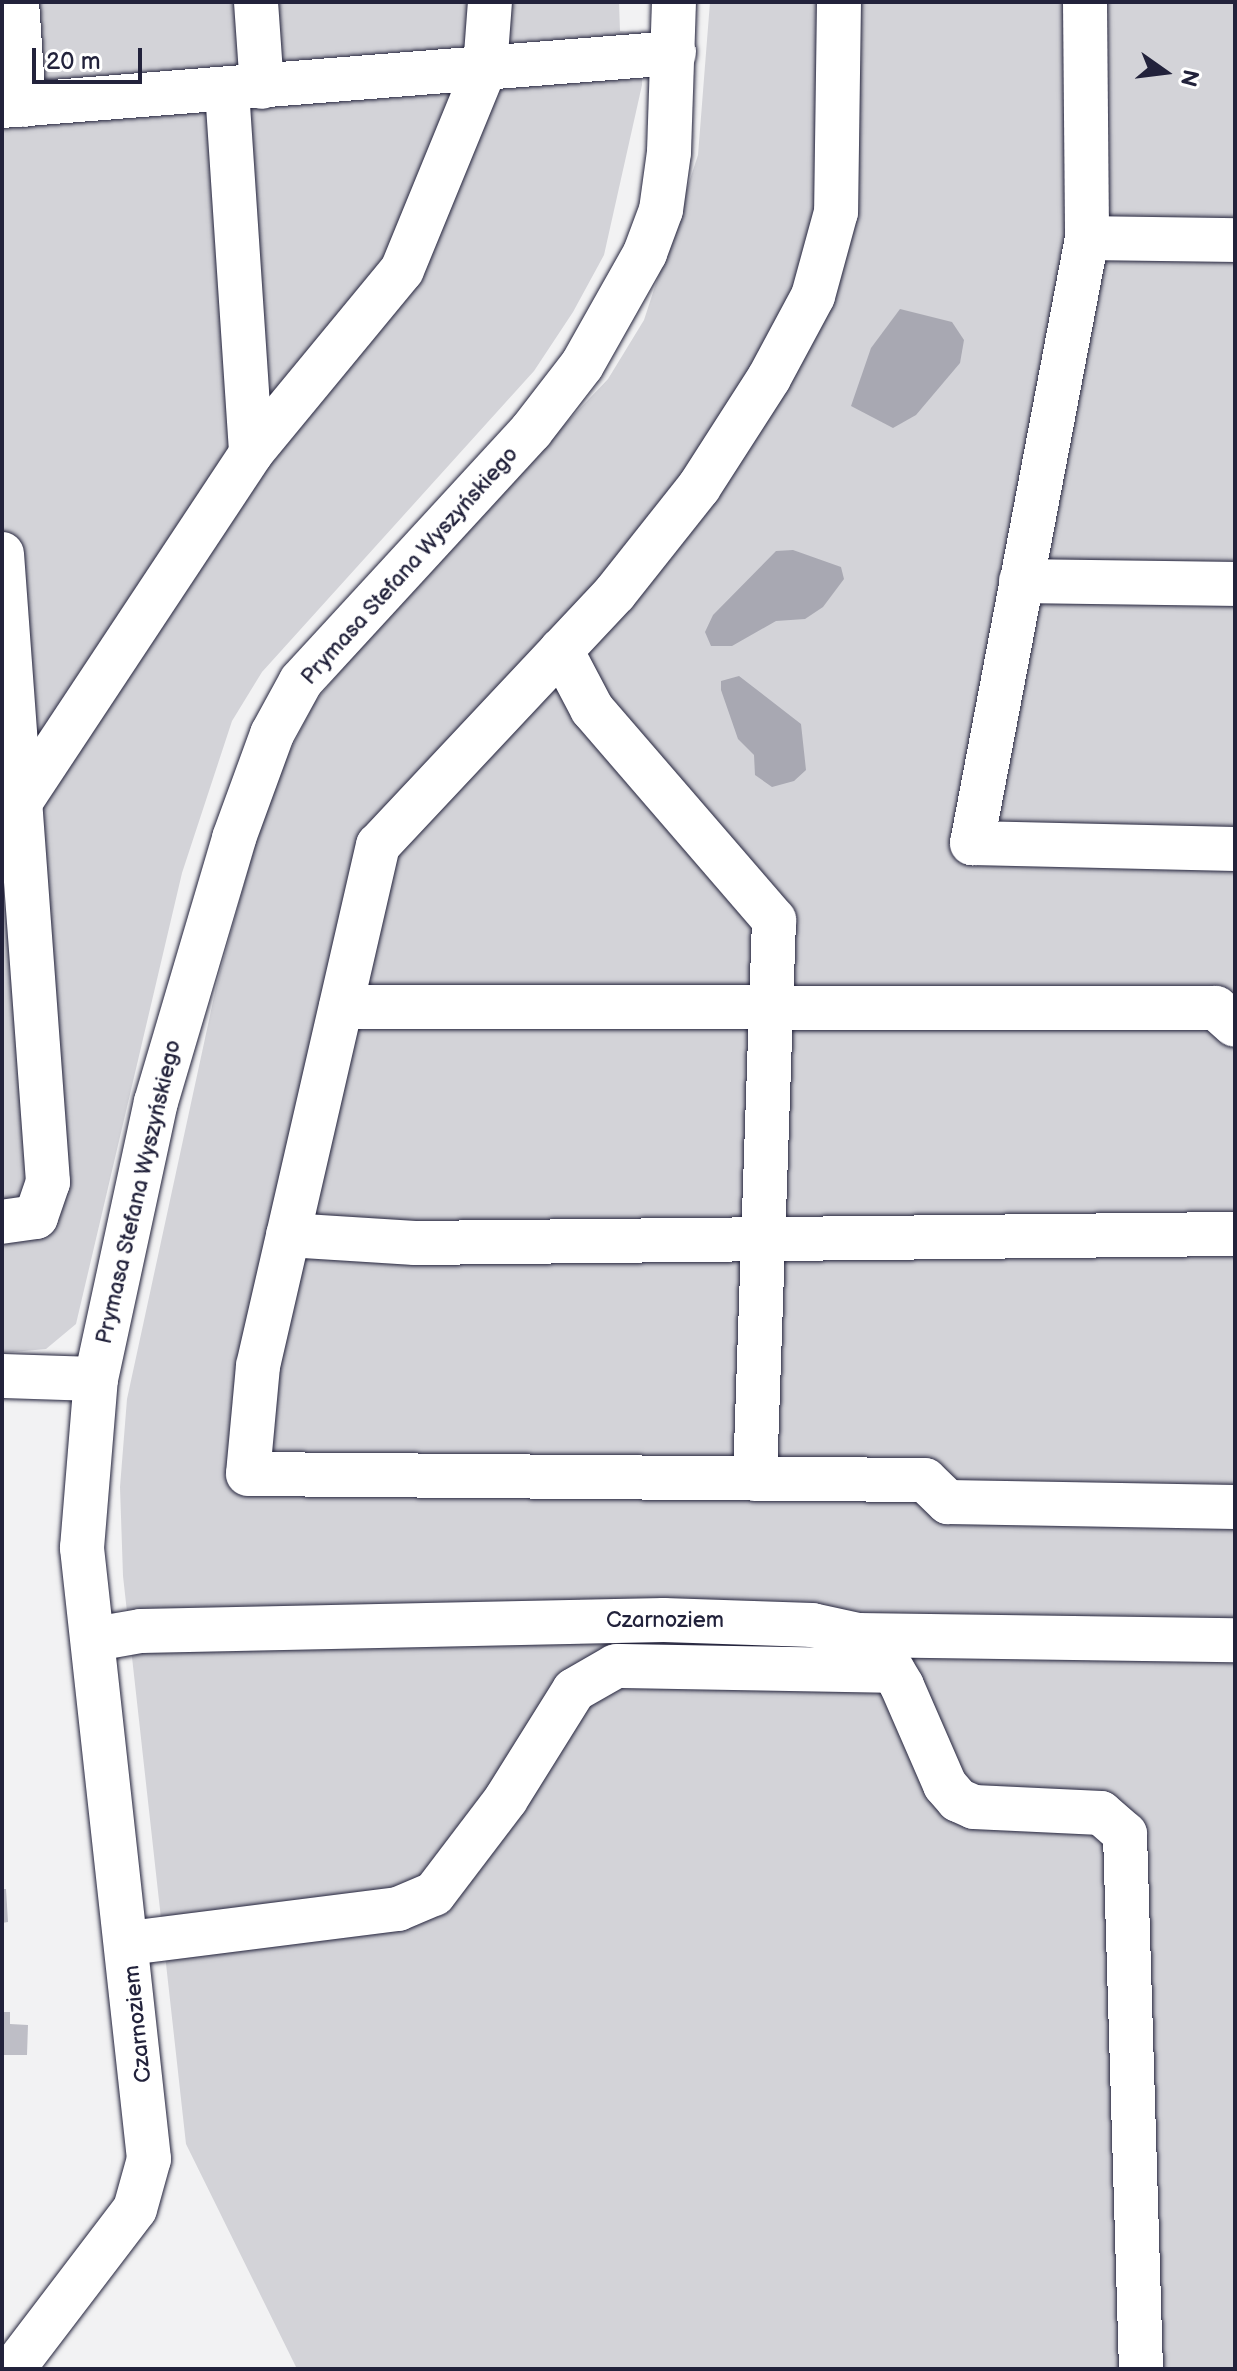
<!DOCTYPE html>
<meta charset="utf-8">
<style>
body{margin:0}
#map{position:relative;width:1237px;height:2371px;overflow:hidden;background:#f2f2f3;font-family:"Balsamiq Sans",sans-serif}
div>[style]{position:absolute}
.green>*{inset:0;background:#d3d3d8}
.water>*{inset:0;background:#a8a8b2}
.building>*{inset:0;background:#bebec6}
.roads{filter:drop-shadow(0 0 2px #22223b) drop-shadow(0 0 2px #22223b)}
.minor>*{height:44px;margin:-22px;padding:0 22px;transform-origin:22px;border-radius:22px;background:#fff}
span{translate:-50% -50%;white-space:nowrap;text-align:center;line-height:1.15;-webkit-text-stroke:6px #fff;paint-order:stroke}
.street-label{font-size:22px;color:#22223b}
.frame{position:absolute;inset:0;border:4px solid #22223b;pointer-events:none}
.north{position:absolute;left:1125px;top:32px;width:80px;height:80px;-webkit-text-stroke:6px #fff;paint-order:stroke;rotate:104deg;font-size:22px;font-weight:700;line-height:32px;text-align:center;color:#22223b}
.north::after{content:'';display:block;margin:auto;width:28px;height:36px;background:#22223b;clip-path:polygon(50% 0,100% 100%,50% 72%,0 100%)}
.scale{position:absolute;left:32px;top:48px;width:110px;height:36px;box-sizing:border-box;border:4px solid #22223b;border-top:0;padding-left:10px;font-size:24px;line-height:28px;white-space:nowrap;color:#22223b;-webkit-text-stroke:6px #fff;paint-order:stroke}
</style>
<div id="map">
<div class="green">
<div style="clip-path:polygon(2px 2px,619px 2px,620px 31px,641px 32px,642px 85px,604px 255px,573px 312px,534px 371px,262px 672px,232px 721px,182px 873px,76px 1324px,46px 1349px,2px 1353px)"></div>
<div style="clip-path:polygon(710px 2px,1235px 2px,1235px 2369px,297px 2369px,186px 2144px,123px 1576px,120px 1487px,127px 1399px,217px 983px,270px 790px,315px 702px,401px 597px,608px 379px,644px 320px,698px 155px)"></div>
</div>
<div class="water">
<div style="clip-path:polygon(900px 309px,952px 322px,964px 340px,960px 363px,916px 415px,893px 428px,851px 406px,871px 348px)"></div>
<div style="clip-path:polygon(793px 550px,841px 567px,844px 579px,823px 607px,805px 619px,776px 621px,732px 646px,711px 646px,705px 632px,713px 615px,776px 551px)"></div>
<div style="clip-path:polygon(739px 676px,801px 724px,806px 770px,794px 781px,772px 787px,755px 775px,754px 755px,738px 739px,721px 690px,721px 681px)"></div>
</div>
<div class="building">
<div style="clip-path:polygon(2px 1889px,6px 1889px,8px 1922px,2px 1923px)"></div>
<div style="clip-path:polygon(2px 2012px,10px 2012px,10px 2024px,28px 2025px,27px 2055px,2px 2055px)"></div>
</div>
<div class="roads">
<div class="minor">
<div style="left:17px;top:2px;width:103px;rotate:86.1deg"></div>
<div style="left:256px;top:2px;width:85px;rotate:86deg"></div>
<div style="left:839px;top:2px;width:210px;rotate:90.8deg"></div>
<div style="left:836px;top:212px;width:87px;rotate:105.3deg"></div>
<div style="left:813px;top:296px;width:93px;rotate:118.2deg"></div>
<div style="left:769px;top:378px;width:130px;rotate:122.7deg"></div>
<div style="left:699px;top:487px;width:135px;rotate:128.4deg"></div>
<div style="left:615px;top:593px;width:346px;rotate:133.2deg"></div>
<div style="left:378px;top:845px;width:535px;rotate:102.97deg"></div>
<div style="left:258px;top:1366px;width:108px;rotate:95.3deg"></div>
<div style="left:248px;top:1474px;width:677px;rotate:0.51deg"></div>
<div style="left:925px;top:1480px;width:32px;rotate:44deg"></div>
<div style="left:948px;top:1502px;width:287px;rotate:1deg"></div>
<div style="left:1085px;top:2px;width:236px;rotate:89.5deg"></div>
<div style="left:1087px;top:238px;width:616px;rotate:100.76deg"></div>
<div style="left:972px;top:843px;width:263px;rotate:1.3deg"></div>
<div style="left:227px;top:90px;width:364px;rotate:86.2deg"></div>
<div style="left:2px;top:106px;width:674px;rotate:-4.51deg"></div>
<div style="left:1087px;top:238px;width:148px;rotate:0.8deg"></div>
<div style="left:2px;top:554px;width:630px;rotate:85.81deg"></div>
<div style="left:48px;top:1182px;width:37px;rotate:109deg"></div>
<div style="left:36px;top:1217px;width:34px;rotate:172deg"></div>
<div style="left:1021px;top:581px;width:214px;rotate:0.8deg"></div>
<div style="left:561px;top:650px;width:67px;rotate:62.3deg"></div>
<div style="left:592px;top:709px;width:279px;rotate:49.2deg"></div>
<div style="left:774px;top:920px;width:559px;rotate:91.95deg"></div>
<div style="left:23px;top:798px;width:414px;rotate:-56.5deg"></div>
<div style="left:251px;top:453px;width:237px;rotate:-50.5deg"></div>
<div style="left:402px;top:270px;width:218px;rotate:-67.7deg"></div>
<div style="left:485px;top:68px;width:66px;rotate:-85.7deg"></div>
<div style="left:341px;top:1007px;width:875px;rotate:0.07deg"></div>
<div style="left:1216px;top:1008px;width:25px;rotate:42deg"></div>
<div style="left:288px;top:1235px;width:127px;rotate:3.6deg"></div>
<div style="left:415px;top:1243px;width:820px;rotate:-0.63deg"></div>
<div style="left:2px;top:1376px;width:94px;rotate:1.8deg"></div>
<div style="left:858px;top:1635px;width:31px;rotate:37deg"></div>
<div style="left:883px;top:1654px;width:37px;rotate:59deg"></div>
<div style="left:902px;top:1686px;width:108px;rotate:66.5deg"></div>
<div style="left:945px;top:1785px;width:20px;rotate:49deg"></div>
<div style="left:958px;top:1800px;width:17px;rotate:24deg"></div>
<div style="left:974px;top:1807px;width:127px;rotate:2.7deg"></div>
<div style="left:1101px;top:1813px;width:32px;rotate:41deg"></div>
<div style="left:1125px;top:1834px;width:535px;rotate:88.29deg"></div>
<div style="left:95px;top:1639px;width:47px;rotate:-9.9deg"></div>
<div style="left:141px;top:1631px;width:523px;rotate:-1.2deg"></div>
<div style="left:664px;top:1620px;width:148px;rotate:1.9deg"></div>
<div style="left:812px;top:1625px;width:47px;rotate:12.3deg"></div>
<div style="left:858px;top:1635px;width:377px;rotate:0.8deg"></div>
<div style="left:129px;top:1943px;width:271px;rotate:-7.2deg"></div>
<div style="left:398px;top:1909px;width:39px;rotate:-23deg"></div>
<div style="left:434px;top:1894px;width:119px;rotate:-52.8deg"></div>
<div style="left:506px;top:1799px;width:128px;rotate:-58deg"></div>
<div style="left:574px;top:1690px;width:48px;rotate:-29.7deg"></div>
<div style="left:616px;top:1666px;width:277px;rotate:1deg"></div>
<div style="left:13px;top:2369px;width:201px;rotate:-52.7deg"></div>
<div style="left:135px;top:2209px;width:52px;rotate:-74.4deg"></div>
<div style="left:149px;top:2159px;width:615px;rotate:-96.26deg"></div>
<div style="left:82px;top:1548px;width:170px;rotate:-85.3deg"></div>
<div style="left:96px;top:1379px;width:283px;rotate:-77.8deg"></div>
<div style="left:156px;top:1102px;width:275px;rotate:-73.5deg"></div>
<div style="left:234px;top:838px;width:111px;rotate:-69.9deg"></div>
<div style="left:272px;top:734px;width:60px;rotate:-61.3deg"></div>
<div style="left:301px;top:681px;width:340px;rotate:-47.4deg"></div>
<div style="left:531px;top:431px;width:83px;rotate:-52.3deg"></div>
<div style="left:582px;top:365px;width:129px;rotate:-60.6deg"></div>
<div style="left:645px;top:253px;width:46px;rotate:-69.6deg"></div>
<div style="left:661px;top:210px;width:59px;rotate:-82.1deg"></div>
<div style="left:669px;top:152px;width:150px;rotate:-88.1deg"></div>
</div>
</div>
<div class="street-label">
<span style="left:410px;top:566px;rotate:-48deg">Prymasa Stefana Wyszyńskiego</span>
<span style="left:139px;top:1192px;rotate:-77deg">Prymasa Stefana Wyszyńskiego</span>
<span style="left:665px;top:1621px">Czarnoziem</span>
<span style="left:138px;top:2024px;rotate:-96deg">Czarnoziem</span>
</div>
<div class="frame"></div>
<div class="north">N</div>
<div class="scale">20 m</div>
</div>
